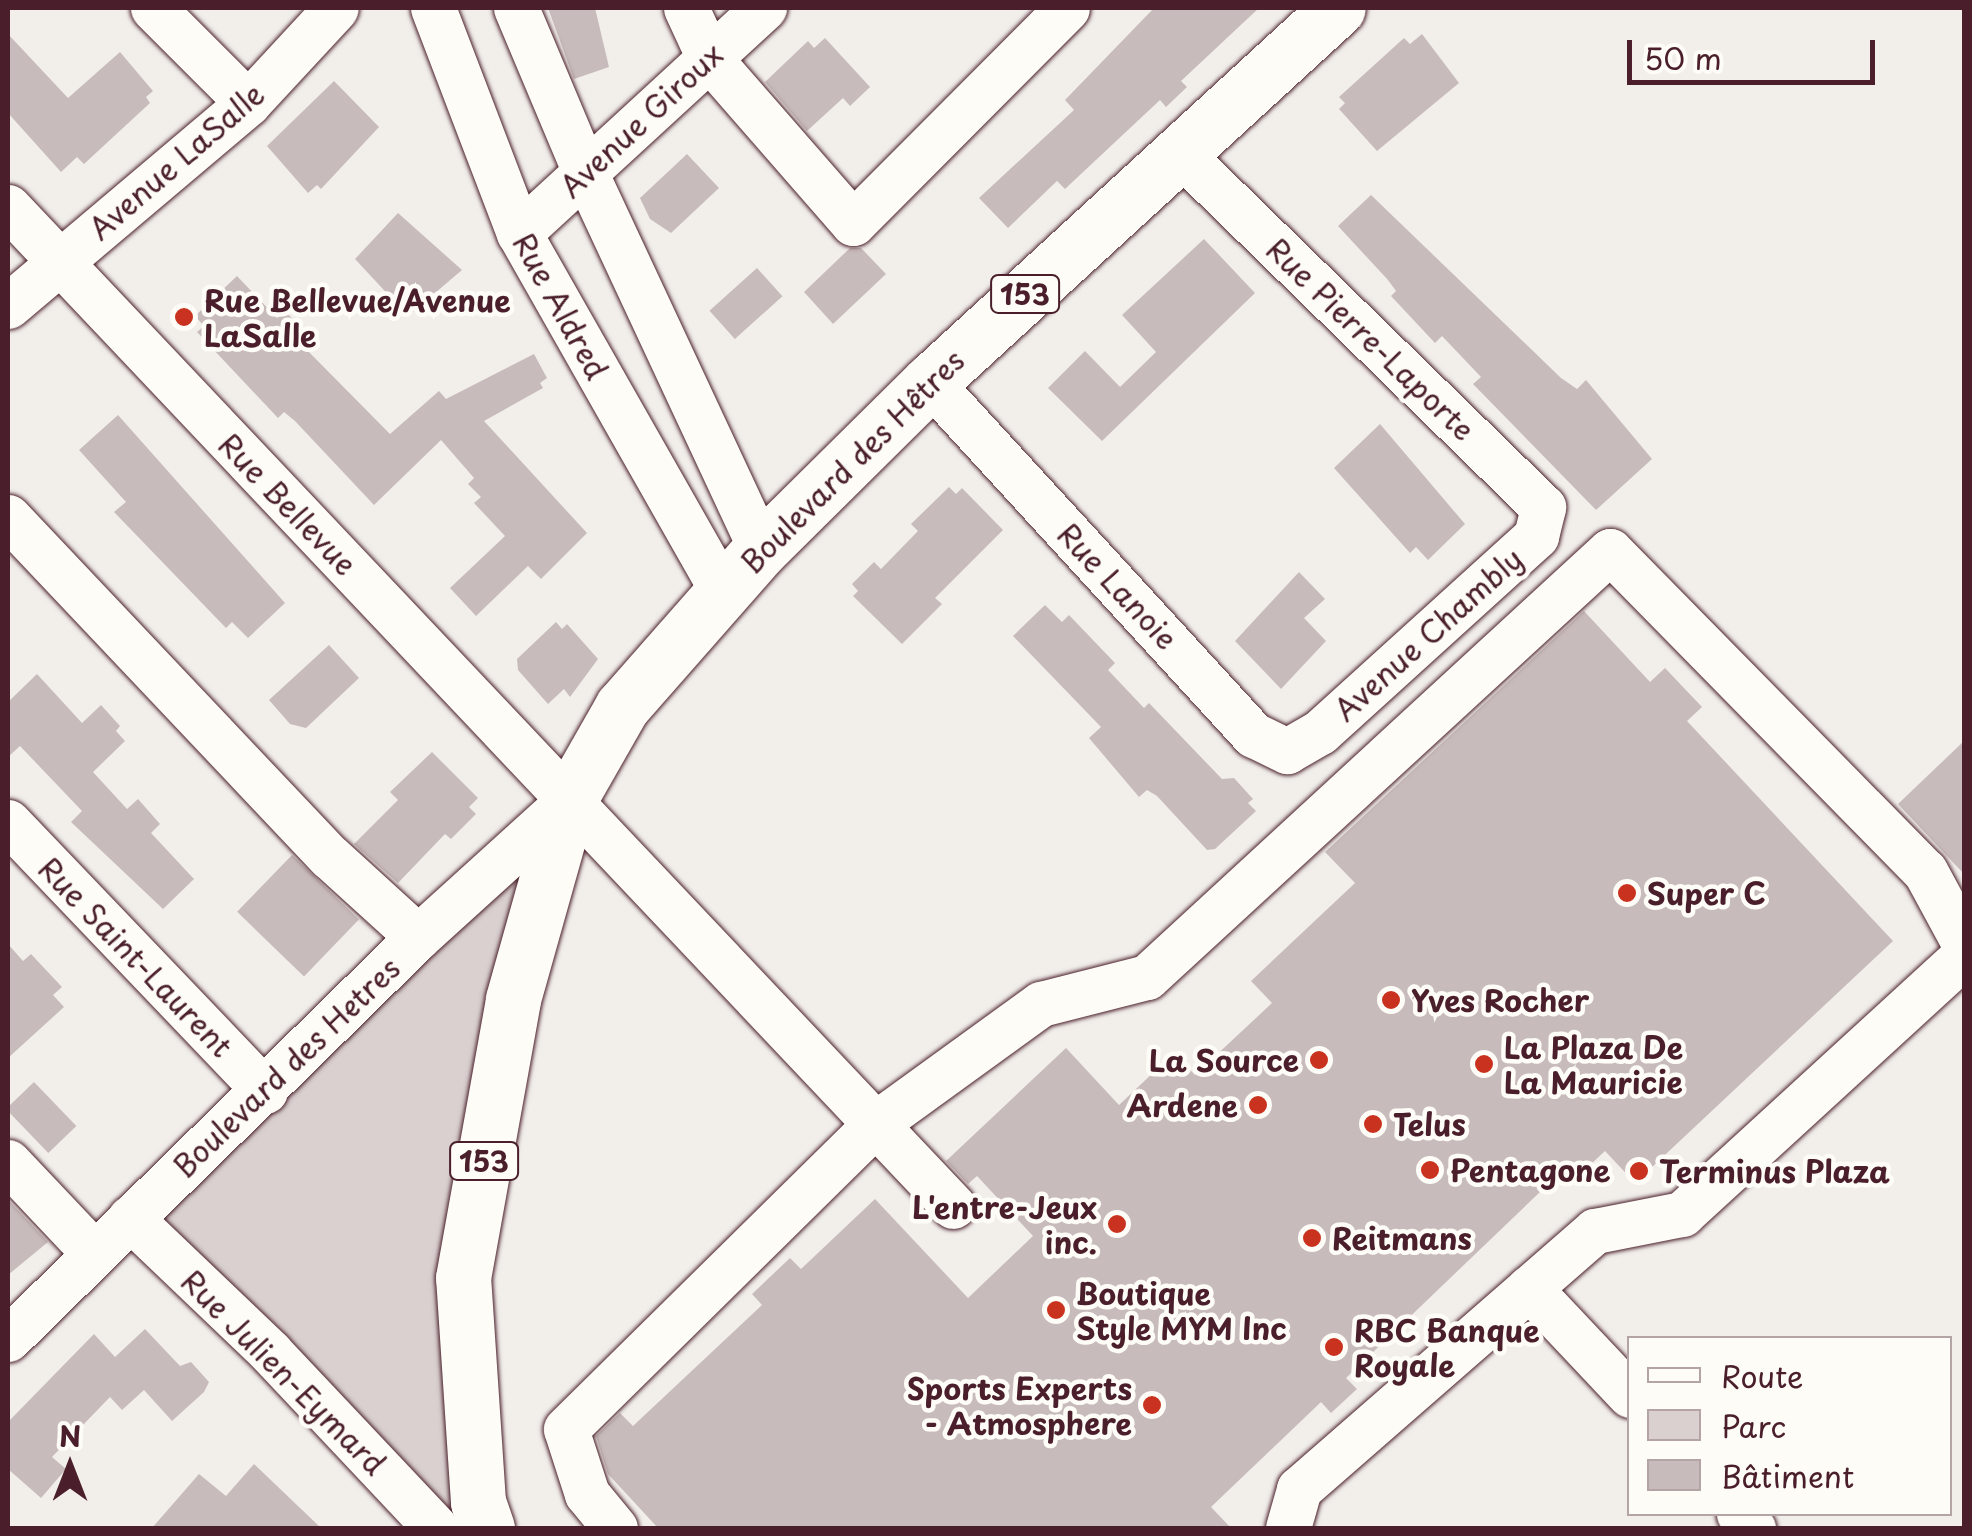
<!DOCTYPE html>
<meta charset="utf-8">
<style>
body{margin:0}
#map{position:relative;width:1972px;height:1536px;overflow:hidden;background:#f2efeb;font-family:"Playpen Sans",sans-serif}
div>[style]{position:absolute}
.green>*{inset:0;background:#d9d0cf}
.building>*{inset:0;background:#c8bbbb;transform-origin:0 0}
.roads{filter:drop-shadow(0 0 2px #4a1f2b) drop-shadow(0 0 2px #4a1f2b)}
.minor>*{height:45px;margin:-22.5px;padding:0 22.5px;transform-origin:22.5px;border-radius:22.5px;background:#fdfcf7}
.major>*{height:55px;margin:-27.5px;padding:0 27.5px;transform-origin:27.5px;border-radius:27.5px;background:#fdfcf7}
.dots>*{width:28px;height:28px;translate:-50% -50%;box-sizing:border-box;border:5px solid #fdfcf7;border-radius:50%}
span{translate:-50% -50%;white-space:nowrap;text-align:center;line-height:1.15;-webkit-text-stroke:9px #fdfcf7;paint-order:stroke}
.shield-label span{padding:2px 8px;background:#fdfcf7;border:2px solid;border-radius:8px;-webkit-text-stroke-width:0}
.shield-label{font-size:28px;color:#4a1f2b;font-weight:700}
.street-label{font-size:30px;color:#4a1f2b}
.poi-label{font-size:30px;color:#4a1f2b;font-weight:700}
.left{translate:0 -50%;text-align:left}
.right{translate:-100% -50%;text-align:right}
.frame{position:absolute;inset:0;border:10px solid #4a1f2b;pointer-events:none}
.legend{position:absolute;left:1627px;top:1336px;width:325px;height:180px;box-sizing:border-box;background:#fdfcf7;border:2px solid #b5a4a5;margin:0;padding:12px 18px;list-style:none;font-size:30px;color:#4a1f2b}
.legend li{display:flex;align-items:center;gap:20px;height:50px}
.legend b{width:50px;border:2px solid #b5a4a5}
.north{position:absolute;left:20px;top:1416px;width:100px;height:100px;-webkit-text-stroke:8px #fdfcf7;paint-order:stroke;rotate:0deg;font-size:28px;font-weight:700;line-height:40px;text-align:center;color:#4a1f2b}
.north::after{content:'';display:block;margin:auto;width:35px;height:45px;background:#4a1f2b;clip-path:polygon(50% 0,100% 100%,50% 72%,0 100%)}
.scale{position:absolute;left:1627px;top:40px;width:248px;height:45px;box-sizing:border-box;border:5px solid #4a1f2b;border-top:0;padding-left:12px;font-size:30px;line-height:35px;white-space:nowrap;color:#4a1f2b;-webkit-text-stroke:8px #fdfcf7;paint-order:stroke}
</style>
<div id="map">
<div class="green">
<div style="clip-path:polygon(569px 800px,463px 1278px,478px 1502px,431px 1522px,130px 1218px)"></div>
</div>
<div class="building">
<div style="clip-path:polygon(548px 8px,595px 8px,609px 67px,574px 79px)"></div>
<div style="clip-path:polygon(1154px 8px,1259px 8px,1181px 81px,1187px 87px,1166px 107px,1160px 100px,1065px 189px,1057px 181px,1008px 228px,979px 198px,1074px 110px,1065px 100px)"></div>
<div style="clip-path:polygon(8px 34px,68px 98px,120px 52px,153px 91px,146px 97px,150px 103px,84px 164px,77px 157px,61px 172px,8px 113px)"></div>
<div style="clip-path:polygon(1422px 34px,1459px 83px,1377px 151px,1339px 109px,1345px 103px,1339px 97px,1404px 38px,1410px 44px)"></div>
<div style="clip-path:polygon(825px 38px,870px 87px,850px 106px,843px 98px,807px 131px,765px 82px,808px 41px,814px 48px)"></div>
<div style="clip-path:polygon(334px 81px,379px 127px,321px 189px,317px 185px,308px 193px,267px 146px)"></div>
<div style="clip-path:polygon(687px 154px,719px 188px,671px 233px,650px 219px,640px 198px)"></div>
<div style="clip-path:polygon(1371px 195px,1561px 378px,1577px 389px,1586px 380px,1652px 459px,1596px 510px,1473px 384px,1481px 377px,1442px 336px,1435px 343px,1391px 296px,1396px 291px,1388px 280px,1338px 226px)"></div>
<div style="clip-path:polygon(398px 213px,462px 270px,408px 316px,355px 259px)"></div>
<div style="clip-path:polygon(1204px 239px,1255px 293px,1102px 441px,1048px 388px,1085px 351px,1120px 387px,1156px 352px,1122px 315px)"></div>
<div style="clip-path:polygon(850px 248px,861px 248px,886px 274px,833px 324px,804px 292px)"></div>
<div style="left:757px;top:268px;width:38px;height:64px;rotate:48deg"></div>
<div style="clip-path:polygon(237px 276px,277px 318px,285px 311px,305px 332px,297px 340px,390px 434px,439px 391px,446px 399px,534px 354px,547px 378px,540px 383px,543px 388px,484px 421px,587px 533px,541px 579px,528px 566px,476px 616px,450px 588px,505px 536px,474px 503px,481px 497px,468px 484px,474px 478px,441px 440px,374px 505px,295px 421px,284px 412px,278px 418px,197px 332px,204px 326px,195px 316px)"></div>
<div style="clip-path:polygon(118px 415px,285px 603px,248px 638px,232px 622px,226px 628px,114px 512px,126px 502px,79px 450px)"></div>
<div style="clip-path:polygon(1380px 424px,1465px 524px,1428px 560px,1416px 547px,1410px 553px,1334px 468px)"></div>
<div style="clip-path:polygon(949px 487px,956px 494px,962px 488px,1003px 530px,935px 598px,942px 604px,902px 644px,853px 596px,858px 591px,852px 584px,874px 562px,881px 569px,918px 531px,911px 524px)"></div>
<div style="clip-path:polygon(1299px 572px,1325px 599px,1304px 618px,1326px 641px,1281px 689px,1235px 641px)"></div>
<div style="clip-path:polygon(1045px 605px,1062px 622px,1069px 615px,1115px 663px,1108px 670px,1144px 708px,1149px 703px,1222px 779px,1234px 778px,1253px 799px,1248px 803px,1256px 811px,1215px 849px,1207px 850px,1157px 796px,1147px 790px,1139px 797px,1089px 738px,1101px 727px,1013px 636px)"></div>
<div style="clip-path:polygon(1584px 611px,1650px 682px,1665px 668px,1702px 707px,1687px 721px,1893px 941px,1635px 1183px,1605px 1151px,1575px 1179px,1565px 1168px,1346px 1378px,1357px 1389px,1331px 1413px,1321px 1402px,1211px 1507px,1231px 1528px,658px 1528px,608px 1474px,596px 1436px,620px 1413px,633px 1426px,762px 1305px,752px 1294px,790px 1258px,801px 1269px,875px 1199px,968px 1298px,1033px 1236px,977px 1176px,968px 1184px,946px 1161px,1066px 1048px,1119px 1105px,1174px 1053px,1195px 1075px,1272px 1003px,1251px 981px,1355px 883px,1325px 852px)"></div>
<div style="clip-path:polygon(556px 622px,562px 629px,567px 624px,598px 659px,570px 697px,564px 689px,548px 704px,518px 670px,517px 659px)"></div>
<div style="clip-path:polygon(329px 645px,359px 678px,306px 728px,290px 724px,269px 700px)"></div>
<div style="clip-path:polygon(37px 674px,82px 723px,101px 705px,120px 726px,116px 731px,125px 741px,93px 772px,127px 809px,138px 799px,160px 824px,151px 833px,194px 879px,163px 909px,71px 822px,82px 811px,20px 746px,8px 757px,8px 702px)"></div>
<div style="clip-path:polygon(1964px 741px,1964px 874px,1898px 804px)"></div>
<div style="clip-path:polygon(432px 752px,478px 798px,469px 807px,476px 814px,451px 839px,445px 834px,398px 883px,354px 844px,398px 800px,390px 792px)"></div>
<div style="left:292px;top:855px;width:93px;height:79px;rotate:44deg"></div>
<div style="clip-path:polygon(8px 944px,23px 961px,31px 954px,62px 987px,53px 995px,64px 1007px,8px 1058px)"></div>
<div style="left:34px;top:1082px;width:61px;height:39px;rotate:46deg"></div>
<div style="clip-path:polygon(8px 1200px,48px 1242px,8px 1275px)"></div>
<div style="clip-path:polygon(145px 1329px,180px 1366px,191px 1362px,209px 1382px,204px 1392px,172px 1421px,144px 1390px,122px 1410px,110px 1397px,52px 1457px,66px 1469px,41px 1498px,8px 1469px,8px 1422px,94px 1334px,115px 1357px)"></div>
<div style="clip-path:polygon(254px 1464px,321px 1528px,152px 1528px,199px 1474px,226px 1496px)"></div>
</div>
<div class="roads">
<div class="minor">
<div style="left:153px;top:8px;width:134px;rotate:45deg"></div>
<div style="left:433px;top:8px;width:241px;rotate:69.1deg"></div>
<div style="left:519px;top:233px;width:411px;rotate:60.4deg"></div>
<div style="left:516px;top:8px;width:178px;rotate:67.2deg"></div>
<div style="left:585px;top:172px;width:416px;rotate:65deg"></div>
<div style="left:686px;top:8px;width:55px;rotate:65.3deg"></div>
<div style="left:709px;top:58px;width:219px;rotate:48.9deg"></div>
<div style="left:853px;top:223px;width:303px;rotate:-45.1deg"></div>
<div style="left:8px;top:207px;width:1375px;rotate:46.59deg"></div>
<div style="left:519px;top:233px;width:333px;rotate:-42.6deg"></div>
<div style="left:8px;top:306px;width:314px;rotate:-40.2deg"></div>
<div style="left:248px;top:103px;width:129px;rotate:-47.2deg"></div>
<div style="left:930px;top:382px;width:479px;rotate:47.5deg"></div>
<div style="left:1254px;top:735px;width:37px;rotate:26deg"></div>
<div style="left:1287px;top:751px;width:38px;rotate:-30deg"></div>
<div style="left:1320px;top:732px;width:292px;rotate:-42.2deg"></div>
<div style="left:1536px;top:536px;width:30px;rotate:-76deg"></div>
<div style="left:1543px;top:507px;width:510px;rotate:-135.72deg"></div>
<div style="left:8px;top:517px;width:468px;rotate:46.6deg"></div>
<div style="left:330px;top:857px;width:119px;rotate:42.3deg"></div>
<div style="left:8px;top:822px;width:372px;rotate:46.3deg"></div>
<div style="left:8px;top:1162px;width:125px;rotate:46.6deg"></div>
<div style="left:130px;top:1218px;width:194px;rotate:43.7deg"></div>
<div style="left:270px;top:1352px;width:242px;rotate:46.7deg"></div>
<div style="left:1529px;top:1288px;width:147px;rotate:46.7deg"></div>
<div style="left:8px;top:1339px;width:574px;rotate:-44.44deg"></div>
<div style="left:418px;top:937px;width:204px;rotate:-42.2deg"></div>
<div style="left:1739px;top:1514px;width:20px;rotate:45deg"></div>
<div style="left:615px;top:1528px;width:44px;rotate:-129.5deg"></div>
<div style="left:587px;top:1494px;width:68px;rotate:-107.9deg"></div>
<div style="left:566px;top:1429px;width:434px;rotate:-44.6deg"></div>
<div style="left:875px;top:1124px;width:205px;rotate:-35.9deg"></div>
<div style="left:1041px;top:1004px;width:109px;rotate:-14.3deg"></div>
<div style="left:1147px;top:977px;width:629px;rotate:-42.62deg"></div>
<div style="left:1610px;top:551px;width:449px;rotate:45.5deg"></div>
<div style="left:1925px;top:871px;width:82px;rotate:61.6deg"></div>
<div style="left:1288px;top:1528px;width:41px;rotate:-74.2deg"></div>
<div style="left:1299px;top:1489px;width:393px;rotate:-41.1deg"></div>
<div style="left:1595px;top:1231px;width:89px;rotate:-11.1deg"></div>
<div style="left:1682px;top:1214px;width:382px;rotate:-42.5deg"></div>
</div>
<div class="major">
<div style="left:487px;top:1528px;width:28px;rotate:-109deg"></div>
<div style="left:478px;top:1502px;width:225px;rotate:-93.8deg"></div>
<div style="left:463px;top:1278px;width:283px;rotate:-79.8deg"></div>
<div style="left:513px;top:999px;width:207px;rotate:-74.3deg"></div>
<div style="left:569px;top:800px;width:107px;rotate:-60.3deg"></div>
<div style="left:622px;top:707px;width:210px;rotate:-48.7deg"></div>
<div style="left:761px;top:549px;width:238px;rotate:-44.7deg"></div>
<div style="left:930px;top:382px;width:553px;rotate:-42.51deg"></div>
</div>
</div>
<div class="dots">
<div style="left:184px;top:317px;background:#c8321e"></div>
<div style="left:1627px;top:893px;background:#c8321e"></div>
<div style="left:1391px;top:1000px;background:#c8321e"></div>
<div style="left:1319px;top:1060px;background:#c8321e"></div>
<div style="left:1484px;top:1064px;background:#c8321e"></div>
<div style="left:1258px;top:1105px;background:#c8321e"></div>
<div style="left:1373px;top:1124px;background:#c8321e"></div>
<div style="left:1430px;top:1170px;background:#c8321e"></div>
<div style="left:1639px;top:1171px;background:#c8321e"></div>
<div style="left:1117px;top:1224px;background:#c8321e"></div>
<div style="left:1312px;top:1238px;background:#c8321e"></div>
<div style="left:1056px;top:1310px;background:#c8321e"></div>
<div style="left:1334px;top:1347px;background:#c8321e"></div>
<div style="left:1152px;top:1405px;background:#c8321e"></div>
</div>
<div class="shield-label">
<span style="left:1025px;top:294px">153</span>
<span style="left:484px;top:1161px">153</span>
</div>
<div class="street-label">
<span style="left:641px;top:120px;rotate:-43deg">Avenue Giroux</span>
<span style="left:176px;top:161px;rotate:-41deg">Avenue LaSalle</span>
<span style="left:561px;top:306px;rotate:61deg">Rue Aldred</span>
<span style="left:1371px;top:339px;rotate:44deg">Rue Pierre-Laporte</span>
<span style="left:852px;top:461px;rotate:-45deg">Boulevard des Hêtres</span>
<span style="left:288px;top:504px;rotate:46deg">Rue Bellevue</span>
<span style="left:1118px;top:586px;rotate:47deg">Rue Lanoie</span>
<span style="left:1428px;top:634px;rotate:-42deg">Avenue Chambly</span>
<span style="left:136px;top:957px;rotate:46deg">Rue Saint-Laurent</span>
<span style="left:286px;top:1067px;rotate:-44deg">Boulevard des Hetres</span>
<span style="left:284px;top:1372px;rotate:45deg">Rue Julien-Eymard</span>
</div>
<div class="poi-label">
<span class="left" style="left:204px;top:317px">Rue Bellevue/Avenue<br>LaSalle</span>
<span class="left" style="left:1647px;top:893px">Super C</span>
<span class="left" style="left:1411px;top:1000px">Yves Rocher</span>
<span class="left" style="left:1504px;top:1064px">La Plaza De<br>La Mauricie</span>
<span class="right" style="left:1299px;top:1060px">La Source</span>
<span class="right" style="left:1238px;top:1105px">Ardene</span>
<span class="left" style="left:1393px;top:1124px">Telus</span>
<span class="left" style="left:1450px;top:1170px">Pentagone</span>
<span class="left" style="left:1659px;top:1171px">Terminus Plaza</span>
<span class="right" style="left:1097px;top:1224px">L'entre-Jeux<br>inc.</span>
<span class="left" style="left:1332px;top:1238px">Reitmans</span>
<span class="left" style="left:1076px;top:1310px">Boutique<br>Style MYM Inc</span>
<span class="left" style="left:1354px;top:1347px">RBC Banque<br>Royale</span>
<span class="right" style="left:1132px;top:1405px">Sports Experts<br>- Atmosphere</span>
</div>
<div class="frame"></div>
<ul class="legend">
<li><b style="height:12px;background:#fdfcf7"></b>Route</li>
<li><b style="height:28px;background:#d9d0cf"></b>Parc</li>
<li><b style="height:28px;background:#c8bbbb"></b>Bâtiment</li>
</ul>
<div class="north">N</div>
<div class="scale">50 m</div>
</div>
